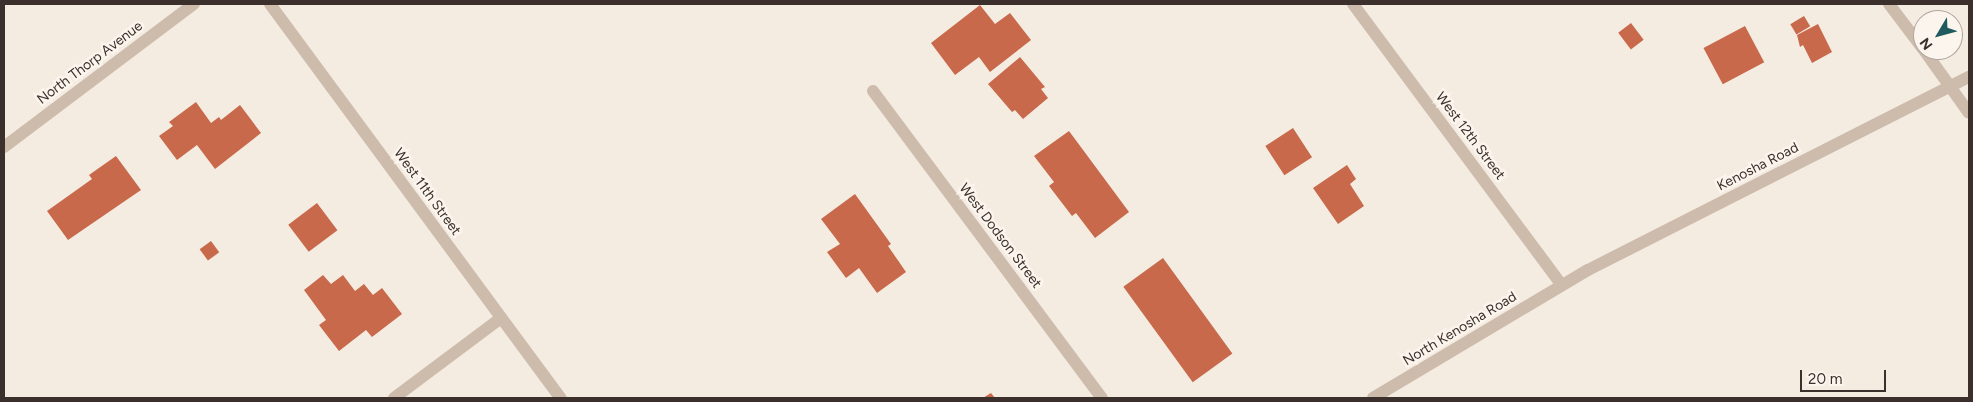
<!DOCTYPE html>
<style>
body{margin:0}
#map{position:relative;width:1973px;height:402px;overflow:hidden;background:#f4ebe1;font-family:Figtree,sans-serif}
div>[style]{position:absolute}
.building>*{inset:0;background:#c8694b;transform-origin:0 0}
.minor>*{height:12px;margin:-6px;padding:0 6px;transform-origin:6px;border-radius:6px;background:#cdbbac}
.tertiary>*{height:12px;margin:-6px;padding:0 6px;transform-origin:6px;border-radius:6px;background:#cdbbac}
span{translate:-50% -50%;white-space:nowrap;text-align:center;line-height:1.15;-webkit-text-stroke:5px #fbf5ee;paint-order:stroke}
.street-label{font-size:14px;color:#3b302b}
.frame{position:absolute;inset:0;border:5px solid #3b302b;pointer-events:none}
.north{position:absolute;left:1913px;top:10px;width:50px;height:50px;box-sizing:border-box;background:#fbf5ee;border:1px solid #aea6a0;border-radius:50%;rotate:233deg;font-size:14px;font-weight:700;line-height:20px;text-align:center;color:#3b302b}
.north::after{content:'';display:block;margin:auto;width:18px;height:22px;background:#1f5a5e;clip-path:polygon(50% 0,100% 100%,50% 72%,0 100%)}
.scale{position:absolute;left:1800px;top:370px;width:86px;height:22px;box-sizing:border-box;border:2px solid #3b302b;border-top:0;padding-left:6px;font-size:15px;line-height:18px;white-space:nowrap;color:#3b302b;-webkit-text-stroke:4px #fbf5ee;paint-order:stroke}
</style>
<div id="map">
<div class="building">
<div style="clip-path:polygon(980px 5px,995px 24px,1010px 13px,1031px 40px,990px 72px,979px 57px,955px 75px,931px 43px)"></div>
<div style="left:1804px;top:16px;width:12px;height:16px;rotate:59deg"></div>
<div style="left:1631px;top:23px;width:21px;height:16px;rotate:53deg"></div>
<div style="clip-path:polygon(1818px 24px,1832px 52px,1812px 63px,1803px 45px,1800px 47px,1797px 35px)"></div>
<div style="left:1745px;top:26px;width:41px;height:47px;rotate:62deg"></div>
<div style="clip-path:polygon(1020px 57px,1045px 87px,1041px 89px,1048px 98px,1023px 119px,1015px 110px,1012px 112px,988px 84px)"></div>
<div style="clip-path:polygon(196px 102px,211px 123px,219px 117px,221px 120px,240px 105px,261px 133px,215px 169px,197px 145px,177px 160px,159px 136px,173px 126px,169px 122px)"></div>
<div style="left:1293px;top:128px;width:35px;height:33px;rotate:57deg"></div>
<div style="clip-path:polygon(1069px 131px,1129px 212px,1095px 238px,1076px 213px,1072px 216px,1049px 186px,1054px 182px,1034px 156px)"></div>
<div style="clip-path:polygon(116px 156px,141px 190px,68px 240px,47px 211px,92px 179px,89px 175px)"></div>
<div style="clip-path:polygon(1347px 165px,1356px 179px,1350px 184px,1364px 206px,1338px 224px,1313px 188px)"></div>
<div style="clip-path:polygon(855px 194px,891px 244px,888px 246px,906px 272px,877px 293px,859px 268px,846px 278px,827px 252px,840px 244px,821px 219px)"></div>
<div style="left:317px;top:203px;width:34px;height:36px;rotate:53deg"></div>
<div style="left:211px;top:241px;width:14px;height:14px;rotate:54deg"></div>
<div style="left:1163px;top:258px;width:118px;height:49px;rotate:54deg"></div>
<div style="clip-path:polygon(323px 275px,331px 284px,343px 275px,355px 291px,364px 284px,373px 295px,382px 288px,402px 314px,372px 337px,366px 330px,339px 351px,319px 325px,326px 320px,304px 290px)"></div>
<div style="clip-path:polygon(991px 393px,995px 398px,983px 398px)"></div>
</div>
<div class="minor">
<div style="left:270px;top:4px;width:490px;rotate:53.6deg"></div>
<div style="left:1353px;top:4px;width:350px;rotate:53.4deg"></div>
<div style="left:1889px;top:4px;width:56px;rotate:52.9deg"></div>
<div style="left:1924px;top:50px;width:77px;rotate:54.5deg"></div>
<div style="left:873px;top:91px;width:383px;rotate:53.3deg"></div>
<div style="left:4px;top:147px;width:238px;rotate:-37deg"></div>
<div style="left:394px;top:398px;width:134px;rotate:-36.8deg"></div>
</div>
<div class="tertiary">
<div style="left:1373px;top:398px;width:250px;rotate:-30.8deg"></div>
<div style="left:1588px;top:270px;width:427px;rotate:-26.9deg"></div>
</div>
<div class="street-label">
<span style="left:90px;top:63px;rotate:-37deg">North Thorp Avenue</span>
<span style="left:1470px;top:136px;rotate:53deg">West 12th Street</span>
<span style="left:1758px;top:167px;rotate:-27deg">Kenosha Road</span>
<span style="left:427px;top:192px;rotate:54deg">West 11th Street</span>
<span style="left:1000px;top:236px;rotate:53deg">West Dodson Street</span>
<span style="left:1460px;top:329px;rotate:-31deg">North Kenosha Road</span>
</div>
<div class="frame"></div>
<div class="north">N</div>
<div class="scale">20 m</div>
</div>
